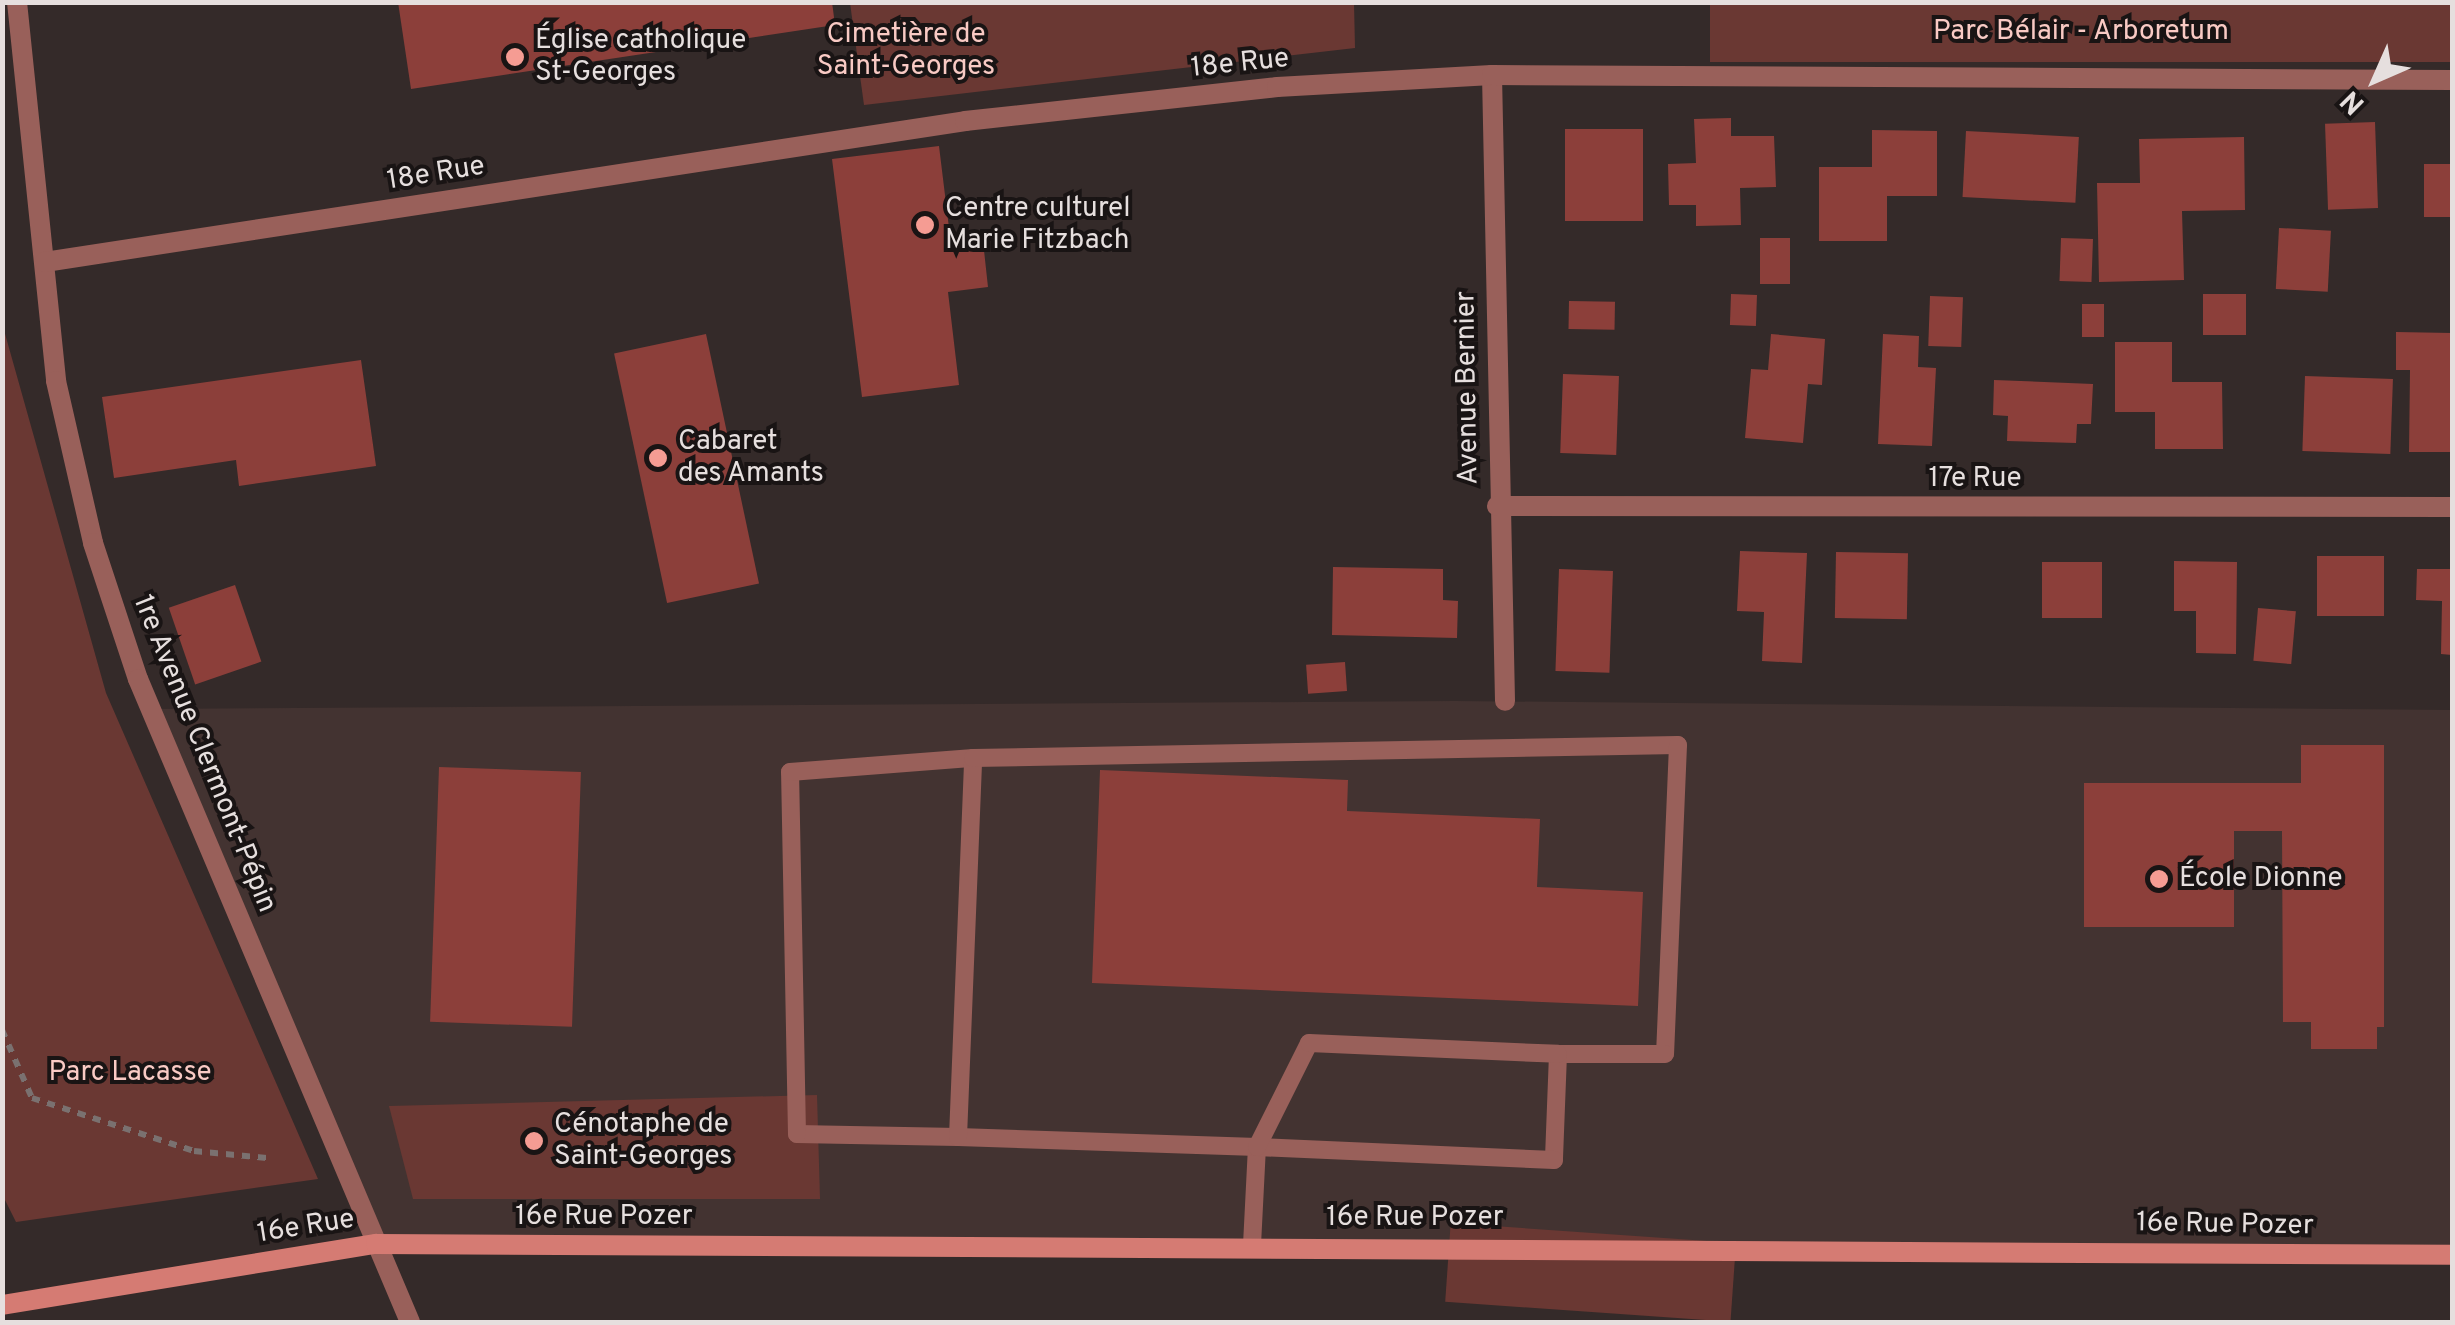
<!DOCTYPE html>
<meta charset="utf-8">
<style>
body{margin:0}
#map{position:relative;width:2455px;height:1325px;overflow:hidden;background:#342a29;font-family:Overpass,sans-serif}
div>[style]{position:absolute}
.built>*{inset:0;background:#433331}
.green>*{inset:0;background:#6a3833;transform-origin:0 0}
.building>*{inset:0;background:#8c3f3a;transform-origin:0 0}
.path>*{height:6px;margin-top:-3px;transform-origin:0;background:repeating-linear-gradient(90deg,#7a7170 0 8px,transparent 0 16px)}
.service>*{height:18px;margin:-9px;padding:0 9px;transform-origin:9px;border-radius:9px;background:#99605a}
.minor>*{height:20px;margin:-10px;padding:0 10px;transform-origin:10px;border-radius:10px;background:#99605a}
.tertiary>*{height:20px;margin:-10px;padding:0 10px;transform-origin:10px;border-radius:10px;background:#99605a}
.secondary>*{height:20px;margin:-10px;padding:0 10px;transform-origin:10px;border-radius:10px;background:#d57b73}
.dots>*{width:28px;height:28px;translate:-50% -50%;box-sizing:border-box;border:5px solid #191414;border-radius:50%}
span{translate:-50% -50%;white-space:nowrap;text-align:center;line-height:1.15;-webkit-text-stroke:8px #191414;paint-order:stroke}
.park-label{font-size:28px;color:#f9cac4}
.poi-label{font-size:28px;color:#e6dfde}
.left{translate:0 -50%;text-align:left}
.street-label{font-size:28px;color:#e6dfde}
.frame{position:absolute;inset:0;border:5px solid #e6dfde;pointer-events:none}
.north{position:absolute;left:2325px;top:30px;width:100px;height:100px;-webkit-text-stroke:8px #191414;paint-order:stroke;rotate:225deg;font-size:28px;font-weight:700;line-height:40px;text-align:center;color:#e6dfde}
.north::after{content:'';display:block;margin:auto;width:35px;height:45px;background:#e6dfde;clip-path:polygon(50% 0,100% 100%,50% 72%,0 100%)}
</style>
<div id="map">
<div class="built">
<div style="clip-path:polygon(1455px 701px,2452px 710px,2452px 1255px,376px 1244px,151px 709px)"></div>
</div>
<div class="green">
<div style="clip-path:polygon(850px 3px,1354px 3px,1355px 48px,864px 105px)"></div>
<div style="left:1710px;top:3px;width:742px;height:59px"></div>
<div style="clip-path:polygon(2px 323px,106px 693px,318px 1179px,16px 1222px,3px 1196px)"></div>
<div style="clip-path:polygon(817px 1095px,820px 1199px,413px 1199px,389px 1106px)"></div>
<div style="left:1736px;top:1243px;width:79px;height:286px;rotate:94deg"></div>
</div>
<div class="building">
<div style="clip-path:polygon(398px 2px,832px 2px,835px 25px,411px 89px)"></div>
<div style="clip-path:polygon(1731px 118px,1731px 136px,1774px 136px,1776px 187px,1740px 188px,1741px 225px,1696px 226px,1696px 205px,1669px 205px,1668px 164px,1696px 163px,1694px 119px)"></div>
<div style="left:2375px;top:122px;width:86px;height:50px;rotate:88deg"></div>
<div style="left:1565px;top:129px;width:78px;height:92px"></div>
<div style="clip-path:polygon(1872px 130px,1937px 131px,1937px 196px,1887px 196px,1887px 241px,1819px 241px,1819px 167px,1872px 167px)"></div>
<div style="left:1966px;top:131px;width:113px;height:66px;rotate:3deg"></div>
<div style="clip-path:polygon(2244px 137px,2245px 210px,2182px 211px,2184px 280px,2099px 282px,2097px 183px,2140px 183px,2139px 139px)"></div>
<div style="clip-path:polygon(939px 146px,950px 236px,982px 232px,988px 287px,948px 292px,959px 385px,862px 397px,832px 159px)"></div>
<div style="left:2424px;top:164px;width:28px;height:53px"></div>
<div style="left:2279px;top:228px;width:52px;height:61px;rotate:3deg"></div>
<div style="left:1760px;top:238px;width:30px;height:46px"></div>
<div style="left:2061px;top:238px;width:32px;height:43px;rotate:2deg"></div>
<div style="left:1731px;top:294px;width:26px;height:31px;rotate:2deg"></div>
<div style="left:2203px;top:294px;width:43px;height:41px"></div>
<div style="left:1930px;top:296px;width:33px;height:50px;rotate:2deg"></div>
<div style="left:1569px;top:301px;width:46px;height:28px;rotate:1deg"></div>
<div style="left:2082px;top:304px;width:22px;height:33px"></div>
<div style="clip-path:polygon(2396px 332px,2452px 333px,2452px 452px,2409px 452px,2410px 370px,2396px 370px)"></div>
<div style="left:706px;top:334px;width:255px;height:94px;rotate:78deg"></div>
<div style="clip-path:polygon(1771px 334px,1825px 339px,1822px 385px,1808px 384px,1803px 443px,1745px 438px,1751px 369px,1768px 370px)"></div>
<div style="clip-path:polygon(1883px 334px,1919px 336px,1918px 367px,1936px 368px,1932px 446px,1878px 444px)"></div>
<div style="clip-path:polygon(2115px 342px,2172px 342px,2172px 382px,2222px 382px,2223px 449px,2155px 449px,2155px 412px,2115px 412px)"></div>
<div style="clip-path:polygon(361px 360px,376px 466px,239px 486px,236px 460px,114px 478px,102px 397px)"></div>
<div style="left:1563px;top:374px;width:56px;height:79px;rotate:2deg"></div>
<div style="left:2305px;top:376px;width:88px;height:75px;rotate:2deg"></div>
<div style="clip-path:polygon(1994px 380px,2093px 384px,2091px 424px,2077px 424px,2076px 443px,2007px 441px,2008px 416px,1993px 415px)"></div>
<div style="clip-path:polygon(1740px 551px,1807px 553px,1802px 663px,1762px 661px,1764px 612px,1737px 611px)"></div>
<div style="left:1836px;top:552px;width:72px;height:66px;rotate:1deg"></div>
<div style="left:2317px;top:556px;width:67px;height:60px"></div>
<div style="clip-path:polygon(2174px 561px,2237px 562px,2236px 654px,2196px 653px,2196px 611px,2174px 611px)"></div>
<div style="left:2042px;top:562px;width:60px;height:56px"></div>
<div style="clip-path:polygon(1333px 567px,1443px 569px,1443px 600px,1458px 601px,1457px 638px,1332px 635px)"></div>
<div style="left:1559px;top:569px;width:54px;height:102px;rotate:2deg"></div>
<div style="clip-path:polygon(2417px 569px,2452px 569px,2452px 655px,2441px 654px,2442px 601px,2416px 600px)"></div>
<div style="left:235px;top:585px;width:81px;height:70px;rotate:71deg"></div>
<div style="left:2258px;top:608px;width:38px;height:53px;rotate:5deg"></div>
<div style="left:1345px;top:662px;width:29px;height:39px;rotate:86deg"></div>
<div style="clip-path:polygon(2301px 745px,2384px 745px,2384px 1027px,2377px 1027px,2377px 1049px,2311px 1049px,2311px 1022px,2283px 1022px,2282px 831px,2234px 831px,2234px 927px,2084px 927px,2084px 783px,2301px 783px)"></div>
<div style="left:439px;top:767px;width:142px;height:255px;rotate:2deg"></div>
<div style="clip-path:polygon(1100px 770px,1348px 780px,1347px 811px,1540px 819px,1537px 887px,1643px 892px,1638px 1006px,1092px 983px)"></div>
</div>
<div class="path">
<div style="left:2px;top:1030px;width:74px;rotate:66.2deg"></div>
<div style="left:32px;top:1098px;width:170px;rotate:18.1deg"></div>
<div style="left:194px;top:1151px;width:73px;rotate:5.5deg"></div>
</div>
<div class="service">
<div style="left:958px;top:1137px;width:161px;rotate:-178.9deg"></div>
<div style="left:797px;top:1134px;width:362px;rotate:-91.1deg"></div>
<div style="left:790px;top:772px;width:184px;rotate:-4.4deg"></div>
<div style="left:1252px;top:1245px;width:98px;rotate:-87.1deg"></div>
<div style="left:1257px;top:1147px;width:299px;rotate:-178.1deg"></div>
<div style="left:958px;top:1137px;width:379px;rotate:-87.7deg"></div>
<div style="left:973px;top:758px;width:705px;rotate:-1.06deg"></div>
<div style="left:1678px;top:745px;width:309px;rotate:92.4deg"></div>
<div style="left:1665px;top:1054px;width:107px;rotate:180deg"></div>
<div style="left:1558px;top:1054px;width:106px;rotate:92.2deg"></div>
<div style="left:1554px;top:1160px;width:297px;rotate:-177.5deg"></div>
<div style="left:1257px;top:1147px;width:116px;rotate:-63.4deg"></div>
<div style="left:1309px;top:1043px;width:249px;rotate:2.5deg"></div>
</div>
<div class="minor">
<div style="left:1492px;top:75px;width:626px;rotate:88.81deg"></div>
<div style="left:1497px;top:506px;width:955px;rotate:0.06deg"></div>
</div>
<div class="tertiary">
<div style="left:17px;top:2px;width:381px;rotate:84.1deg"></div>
<div style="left:56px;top:381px;width:166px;rotate:77.1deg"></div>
<div style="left:93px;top:543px;width:143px;rotate:71.7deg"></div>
<div style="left:138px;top:679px;width:698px;rotate:67.07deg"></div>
<div style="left:45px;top:262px;width:931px;rotate:-8.71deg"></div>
<div style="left:965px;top:121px;width:314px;rotate:-6.2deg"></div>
<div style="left:1277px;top:87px;width:215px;rotate:-3.2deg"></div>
<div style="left:1492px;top:75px;width:960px;rotate:0.3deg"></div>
</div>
<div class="secondary">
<div style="left:2px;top:1305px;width:379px;rotate:-9.3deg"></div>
<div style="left:376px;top:1244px;width:2076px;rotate:0.3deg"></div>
</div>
<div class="dots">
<div style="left:515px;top:57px;background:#f59c93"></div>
<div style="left:925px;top:225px;background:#f59c93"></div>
<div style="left:658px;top:458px;background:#f59c93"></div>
<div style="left:2159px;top:879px;background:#f59c93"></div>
<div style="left:534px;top:1141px;background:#f59c93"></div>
</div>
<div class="park-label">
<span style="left:2081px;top:32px">Parc Bélair - Arboretum</span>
<span style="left:906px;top:51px">Cimetière de<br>Saint-Georges</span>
<span style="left:130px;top:1073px">Parc Lacasse</span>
</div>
<div class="poi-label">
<span class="left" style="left:535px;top:57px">Église catholique<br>St-Georges</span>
<span class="left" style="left:945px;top:225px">Centre culturel<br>Marie Fitzbach</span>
<span class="left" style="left:678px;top:458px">Cabaret<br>des Amants</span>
<span class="left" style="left:2179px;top:879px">École Dionne</span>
<span class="left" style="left:554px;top:1141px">Cénotaphe de<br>Saint-Georges</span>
</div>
<div class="street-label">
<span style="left:1240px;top:64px;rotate:-6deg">18e Rue</span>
<span style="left:436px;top:174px;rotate:-9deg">18e Rue</span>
<span style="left:1468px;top:388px;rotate:-91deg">Avenue Bernier</span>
<span style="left:1975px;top:479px">17e Rue</span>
<span style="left:204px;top:754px;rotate:68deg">1re Avenue Clermont-Pépin</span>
<span style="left:604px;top:1217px">16e Rue Pozer</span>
<span style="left:1415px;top:1218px">16e Rue Pozer</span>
<span style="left:2225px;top:1225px;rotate:1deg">16e Rue Pozer</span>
<span style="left:306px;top:1227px;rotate:-9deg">16e Rue</span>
</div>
<div class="frame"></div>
<div class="north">N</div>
</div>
